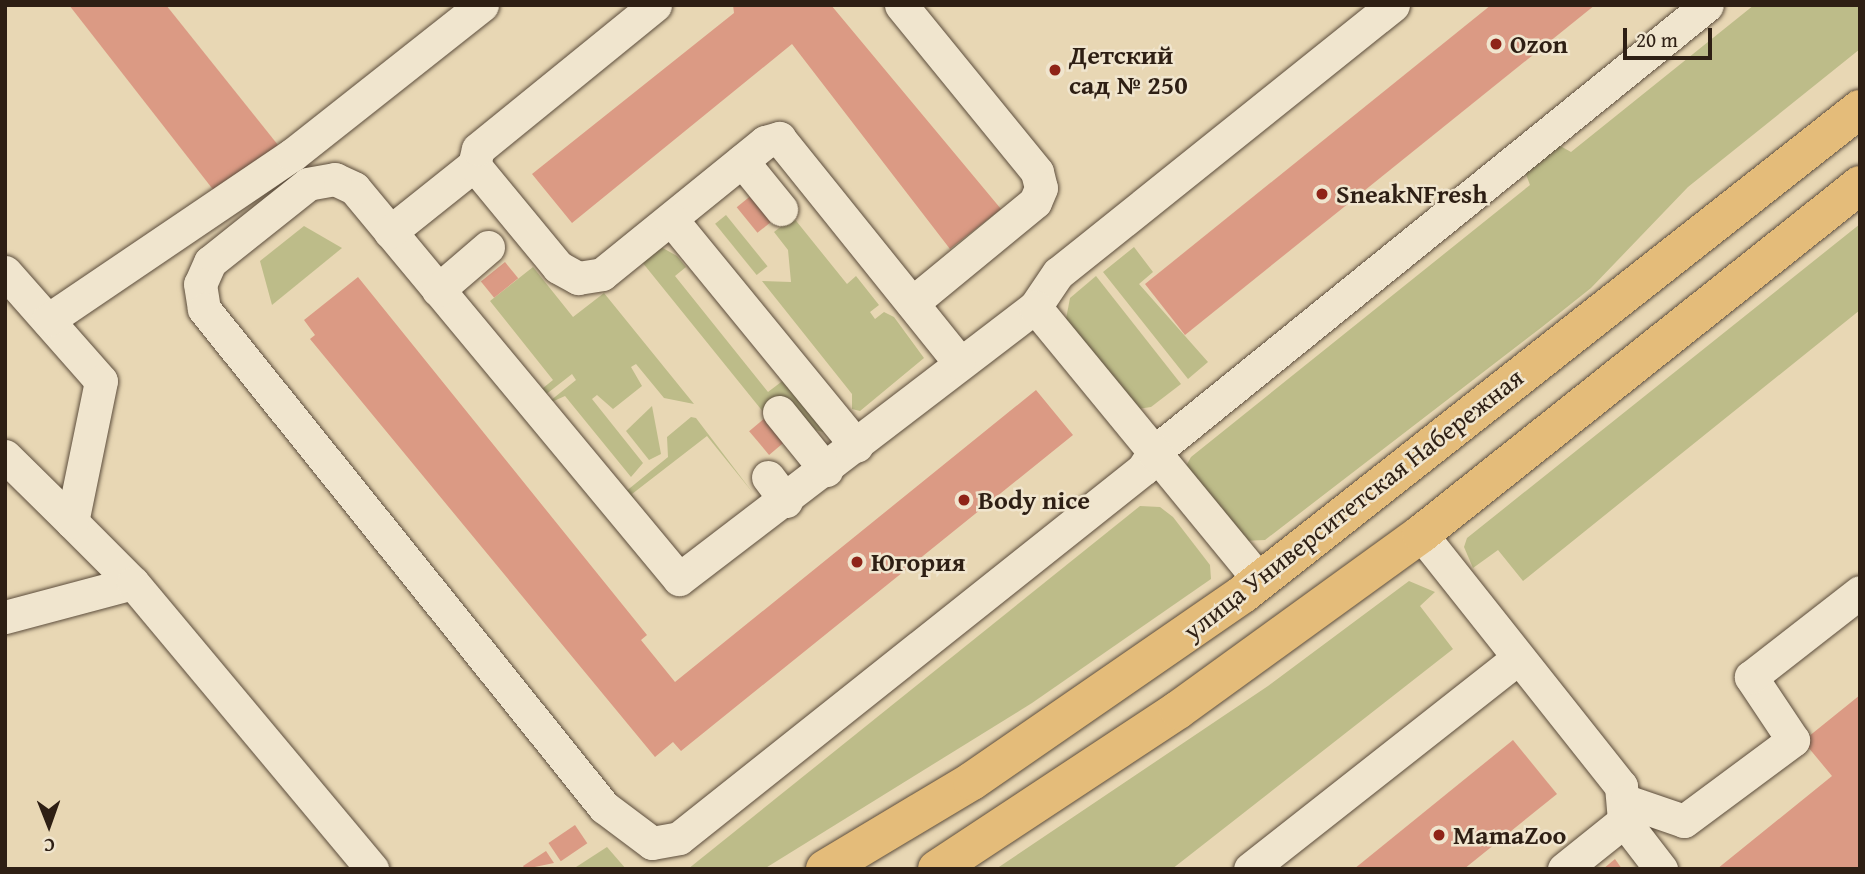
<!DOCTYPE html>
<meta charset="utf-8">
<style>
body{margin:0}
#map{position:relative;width:1865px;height:874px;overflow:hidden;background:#e8d7b4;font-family:"Gentium Book Plus",serif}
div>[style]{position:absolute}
.green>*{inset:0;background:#bdbc89;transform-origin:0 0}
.building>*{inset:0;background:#db9a84;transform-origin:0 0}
.roads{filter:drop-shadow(0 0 2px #5c4d3c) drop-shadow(0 0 2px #5c4d3c)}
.minor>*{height:33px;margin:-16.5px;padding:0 16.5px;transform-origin:16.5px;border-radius:16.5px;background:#f0e5ce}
.major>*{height:38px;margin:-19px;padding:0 19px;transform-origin:19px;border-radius:19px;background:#e4bc7a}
.dots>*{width:19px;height:19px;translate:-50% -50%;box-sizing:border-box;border:4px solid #f0e5ce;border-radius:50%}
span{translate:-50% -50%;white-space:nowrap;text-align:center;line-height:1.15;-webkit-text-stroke:5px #f0e5ce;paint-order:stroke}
.poi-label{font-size:26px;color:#2e1f14;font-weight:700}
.left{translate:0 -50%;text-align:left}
.street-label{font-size:26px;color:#2e1f14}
.frame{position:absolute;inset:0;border:7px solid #2e1f14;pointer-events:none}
.north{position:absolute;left:14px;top:790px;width:70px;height:70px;-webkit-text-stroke:5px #f0e5ce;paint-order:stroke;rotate:179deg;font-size:19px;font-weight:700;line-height:28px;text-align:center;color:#2e1f14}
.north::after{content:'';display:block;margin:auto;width:24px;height:32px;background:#2e1f14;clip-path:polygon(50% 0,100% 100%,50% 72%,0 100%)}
.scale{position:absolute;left:1623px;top:28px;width:89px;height:32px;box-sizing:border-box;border:4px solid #2e1f14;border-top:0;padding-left:9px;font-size:21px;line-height:24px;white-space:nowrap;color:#2e1f14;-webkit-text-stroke:5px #f0e5ce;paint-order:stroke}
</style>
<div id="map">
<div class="green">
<div style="clip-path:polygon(1754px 5px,1860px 5px,1860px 49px,1688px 187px,1591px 288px,1542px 327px,1265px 540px,1242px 541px,1186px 466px,1191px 457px,1530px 185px,1524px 169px,1555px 143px,1571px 152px)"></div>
<div style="left:726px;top:215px;width:66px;height:14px;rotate:51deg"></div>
<div style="clip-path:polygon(793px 217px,847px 284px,856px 276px,879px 305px,870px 312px,875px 319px,884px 312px,894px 317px,924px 358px,860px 411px,852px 409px,852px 394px,762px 281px,791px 282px,788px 250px,774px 232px)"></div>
<div style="clip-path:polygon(1860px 224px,1860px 310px,1523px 581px,1498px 550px,1473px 568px,1464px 547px,1467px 538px)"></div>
<div style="clip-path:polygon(304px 226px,342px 248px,272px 305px,260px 261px)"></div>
<div style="clip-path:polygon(661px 247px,677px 256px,686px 267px,675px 276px,768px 392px,789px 376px,827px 433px,768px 418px,642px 262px)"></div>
<div style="clip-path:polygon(1134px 247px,1153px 272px,1139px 284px,1208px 362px,1188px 379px,1103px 272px)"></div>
<div style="clip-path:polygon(533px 267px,573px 317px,604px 293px,694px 404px,664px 398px,636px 364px,631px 367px,642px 386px,613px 409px,597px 395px,592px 399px,643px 463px,631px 477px,565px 396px,545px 405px,576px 380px,572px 374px,540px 399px,538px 392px,553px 380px,490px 301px)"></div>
<div style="clip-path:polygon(1096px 276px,1181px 384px,1151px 407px,1138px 409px,1066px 319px,1070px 298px)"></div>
<div style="clip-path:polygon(652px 406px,661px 454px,649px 460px,626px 431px)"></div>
<div style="clip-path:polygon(691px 417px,696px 418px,753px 493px,707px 436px,632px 494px,636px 503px,619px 497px,668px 457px,667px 437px)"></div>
<div style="clip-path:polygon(1140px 506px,1160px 507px,1173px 517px,1210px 565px,1211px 579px,1032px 703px,764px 869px,688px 869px)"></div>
<div style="clip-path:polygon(1409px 581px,1435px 592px,1420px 606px,1453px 649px,1172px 869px,996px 869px,1268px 686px)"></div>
<div style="clip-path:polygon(607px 847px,626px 869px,573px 869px)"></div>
</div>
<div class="building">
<div style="clip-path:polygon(69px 5px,166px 5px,290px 160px,229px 210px)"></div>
<div style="clip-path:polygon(733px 5px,831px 5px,1001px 209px,950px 249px,792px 44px,572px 223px,532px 174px,734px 13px)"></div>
<div style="clip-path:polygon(1491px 5px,1595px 5px,1185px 335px,1145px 284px)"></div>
<div style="left:753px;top:194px;width:33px;height:21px;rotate:51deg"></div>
<div style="left:505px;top:262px;width:21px;height:31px;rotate:51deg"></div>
<div style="clip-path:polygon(358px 277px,647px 635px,641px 640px,675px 682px,1036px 390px,1073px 435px,681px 751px,673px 742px,655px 757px,310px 339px,315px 335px,304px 320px)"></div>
<div style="left:766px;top:417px;width:31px;height:22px;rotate:50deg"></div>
<div style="clip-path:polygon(1860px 695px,1860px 869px,1717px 869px,1832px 776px,1803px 741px)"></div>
<div style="clip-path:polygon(1513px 740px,1557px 794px,1464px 869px,1354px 869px)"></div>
<div style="left:575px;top:825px;width:22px;height:32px;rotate:56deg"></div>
<div style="clip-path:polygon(546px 851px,554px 863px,525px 869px,523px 866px)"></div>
<div style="clip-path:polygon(1615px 859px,1622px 869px,1603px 869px)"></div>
</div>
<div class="roads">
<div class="minor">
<div style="left:901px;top:5px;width:215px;rotate:50.8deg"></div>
<div style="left:1037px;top:172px;width:16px;rotate:76deg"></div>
<div style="left:1041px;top:188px;width:15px;rotate:113deg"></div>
<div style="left:1035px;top:202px;width:159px;rotate:140.6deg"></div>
<div style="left:1393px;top:5px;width:429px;rotate:141.3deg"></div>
<div style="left:1058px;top:273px;width:41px;rotate:124.1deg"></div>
<div style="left:1035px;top:307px;width:448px;rotate:142.6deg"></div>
<div style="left:679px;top:579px;width:508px;rotate:-129.73deg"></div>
<div style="left:354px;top:188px;width:21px;rotate:-155deg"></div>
<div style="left:335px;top:179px;width:27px;rotate:170deg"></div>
<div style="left:308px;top:184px;width:125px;rotate:141.5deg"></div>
<div style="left:210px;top:262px;width:24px;rotate:114deg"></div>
<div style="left:200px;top:284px;width:25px;rotate:81deg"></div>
<div style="left:204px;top:309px;width:639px;rotate:51.23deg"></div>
<div style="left:604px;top:807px;width:60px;rotate:36.9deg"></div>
<div style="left:652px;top:843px;width:27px;rotate:-10deg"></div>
<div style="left:679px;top:838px;width:593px;rotate:-38.49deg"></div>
<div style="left:1143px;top:469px;width:19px;rotate:-58deg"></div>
<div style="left:1153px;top:453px;width:712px;rotate:-38.96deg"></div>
<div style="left:742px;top:161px;width:62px;rotate:50.9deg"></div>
<div style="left:474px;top:165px;width:132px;rotate:50.5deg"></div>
<div style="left:558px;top:267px;width:23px;rotate:29deg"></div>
<div style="left:578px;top:278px;width:24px;rotate:-9deg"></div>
<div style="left:602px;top:274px;width:210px;rotate:-39deg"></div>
<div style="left:765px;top:142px;width:15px;rotate:-16deg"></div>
<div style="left:779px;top:138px;width:287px;rotate:51.2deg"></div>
<div style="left:671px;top:219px;width:293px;rotate:50.7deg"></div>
<div style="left:390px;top:232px;width:107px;rotate:-38.6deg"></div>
<div style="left:474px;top:165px;width:16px;rotate:-76deg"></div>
<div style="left:478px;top:149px;width:228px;rotate:-39.1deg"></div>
<div style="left:5px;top:272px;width:145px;rotate:48.6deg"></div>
<div style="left:101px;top:381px;width:144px;rotate:101.6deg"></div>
<div style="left:72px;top:522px;width:86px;rotate:45deg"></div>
<div style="left:438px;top:290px;width:66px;rotate:-40.7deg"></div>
<div style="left:1035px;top:307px;width:355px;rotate:50.6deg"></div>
<div style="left:48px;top:320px;width:295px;rotate:-34.1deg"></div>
<div style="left:292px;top:155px;width:242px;rotate:-38.3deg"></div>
<div style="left:779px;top:412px;width:75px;rotate:51deg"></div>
<div style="left:5px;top:456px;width:94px;rotate:44.6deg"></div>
<div style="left:768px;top:477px;width:30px;rotate:53deg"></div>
<div style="left:1421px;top:534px;width:322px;rotate:51.6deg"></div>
<div style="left:1621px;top:786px;width:35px;rotate:85deg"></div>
<div style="left:1624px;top:821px;width:77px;rotate:141.3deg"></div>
<div style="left:5px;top:617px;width:132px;rotate:-14.9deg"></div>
<div style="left:133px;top:583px;width:373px;rotate:50.1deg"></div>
<div style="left:1626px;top:801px;width:61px;rotate:19deg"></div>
<div style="left:1684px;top:821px;width:136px;rotate:-36.6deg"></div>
<div style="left:1793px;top:740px;width:76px;rotate:-123.7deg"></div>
<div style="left:1751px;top:677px;width:138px;rotate:-37.9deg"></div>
<div style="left:1624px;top:821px;width:61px;rotate:52.4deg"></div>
<div style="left:1250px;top:869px;width:340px;rotate:-38.2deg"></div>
</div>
<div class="major">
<div style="left:825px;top:869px;width:171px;rotate:-30.9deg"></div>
<div style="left:972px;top:781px;width:329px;rotate:-34.6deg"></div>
<div style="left:1243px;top:594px;width:785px;rotate:-38.17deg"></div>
<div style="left:937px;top:869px;width:289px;rotate:-33.4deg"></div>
<div style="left:1178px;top:710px;width:300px;rotate:-35.9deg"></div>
<div style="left:1421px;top:534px;width:561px;rotate:-38.48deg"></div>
</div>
</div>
<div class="dots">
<div style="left:1496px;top:44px;background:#8f2418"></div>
<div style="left:1055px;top:70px;background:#8f2418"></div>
<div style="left:1322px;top:194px;background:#8f2418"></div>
<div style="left:964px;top:500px;background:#8f2418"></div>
<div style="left:857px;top:562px;background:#8f2418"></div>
<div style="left:1439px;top:835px;background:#8f2418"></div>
</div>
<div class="poi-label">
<span class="left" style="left:1510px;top:44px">Ozon</span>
<span class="left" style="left:1069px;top:70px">Детский<br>сад № 250</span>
<span class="left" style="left:1336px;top:194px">SneakNFresh</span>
<span class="left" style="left:978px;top:500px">Body nice</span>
<span class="left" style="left:871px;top:562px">Югория</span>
<span class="left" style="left:1453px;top:835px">MamaZoo</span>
</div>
<div class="street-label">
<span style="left:1353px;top:504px;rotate:-38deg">улица Университетская Набережная</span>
</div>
<div class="frame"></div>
<div class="north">С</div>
<div class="scale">20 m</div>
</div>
